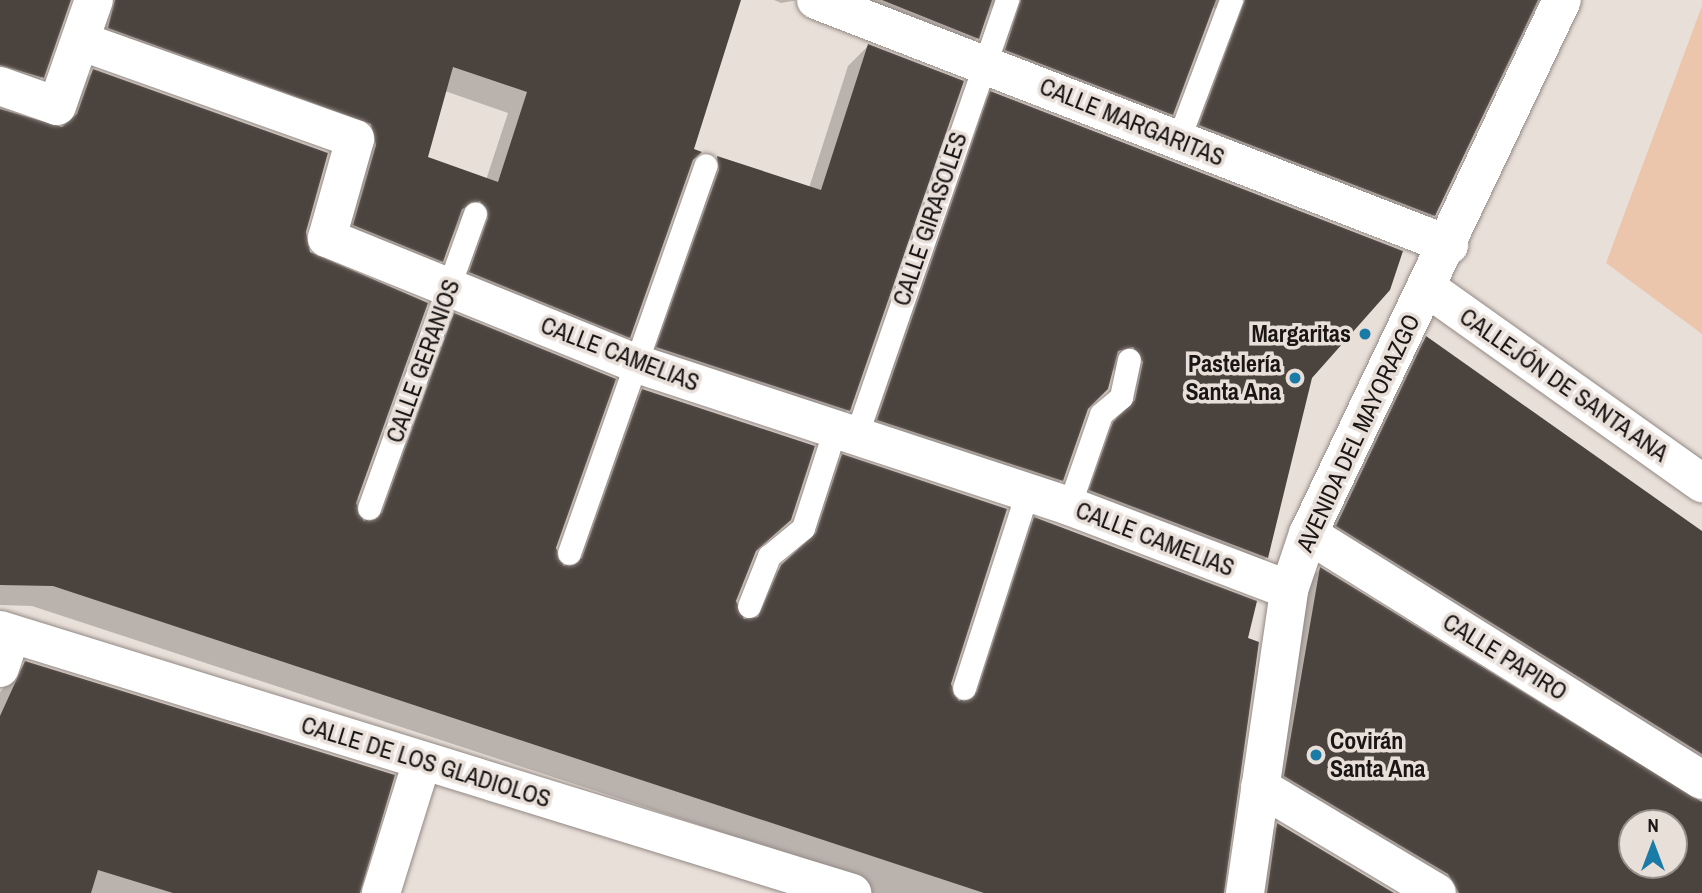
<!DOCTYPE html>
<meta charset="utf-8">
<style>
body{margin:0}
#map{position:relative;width:1702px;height:893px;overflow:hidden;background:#e9dfd9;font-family:"Archivo Narrow",sans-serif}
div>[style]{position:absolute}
.green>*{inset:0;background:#ebc6ad}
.shadow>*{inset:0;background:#0003}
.building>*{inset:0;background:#4b433e}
.roads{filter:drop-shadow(0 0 2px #928984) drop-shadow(0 0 2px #928984)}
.service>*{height:23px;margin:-11.5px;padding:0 11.5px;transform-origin:11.5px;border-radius:11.5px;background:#fff}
.minor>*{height:38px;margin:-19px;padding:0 19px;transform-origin:19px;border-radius:19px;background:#fff}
.dots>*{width:19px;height:19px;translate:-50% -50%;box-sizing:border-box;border:4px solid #e9dfd9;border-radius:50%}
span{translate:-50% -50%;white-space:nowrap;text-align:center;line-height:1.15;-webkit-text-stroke:7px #e9dfd9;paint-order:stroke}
.street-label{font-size:24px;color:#191614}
.poi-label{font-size:24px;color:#191614;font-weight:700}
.right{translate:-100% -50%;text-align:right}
.left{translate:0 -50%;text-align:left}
.north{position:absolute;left:1618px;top:809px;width:70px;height:70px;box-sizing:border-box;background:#e9dfd9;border:2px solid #968f8a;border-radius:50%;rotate:0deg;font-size:19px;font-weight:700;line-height:28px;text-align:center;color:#191614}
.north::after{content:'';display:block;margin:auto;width:24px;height:32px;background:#1a7ba7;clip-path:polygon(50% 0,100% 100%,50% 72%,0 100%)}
</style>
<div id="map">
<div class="green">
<div style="clip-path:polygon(1702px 6px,1702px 334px,1606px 263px)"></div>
</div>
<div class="shadow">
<div style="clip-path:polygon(0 0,69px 0,42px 77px,22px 98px,0 92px)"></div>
<div style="clip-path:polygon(evenodd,82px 0,739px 0,629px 337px,608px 357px,450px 292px,469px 239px,460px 220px,441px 261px,421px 281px,334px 245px,351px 144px,88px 48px,82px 0,445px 91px,508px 113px,486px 180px,426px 158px,445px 91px)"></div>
<div style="clip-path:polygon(774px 0,798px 0,781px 3px)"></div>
<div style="clip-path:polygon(805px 0,1540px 0,1434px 215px,1413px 235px,1180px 145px,1221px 11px,1212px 7px,1171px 114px,1151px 134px,985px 70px,1001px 25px,992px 6px,977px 38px,957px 59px)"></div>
<div style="clip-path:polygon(868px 46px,848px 410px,828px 430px,637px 368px,697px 178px,717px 158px,809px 188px,848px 66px)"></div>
<div style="clip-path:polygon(94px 71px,304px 232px,363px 523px,434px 336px,455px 315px,563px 568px,622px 411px,642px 391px,753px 553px,734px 602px,743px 621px,761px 587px,797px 552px,822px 477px,842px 456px,958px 703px,1014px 540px,1034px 519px,1246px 640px,1222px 893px,843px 893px,849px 874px,32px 606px,0 605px,0 107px,60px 129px,73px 91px)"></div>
<div style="clip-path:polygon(991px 93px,1310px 377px,1266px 558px,1246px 578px,1070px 511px,1093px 445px,1115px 422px,1123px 383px,1112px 367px,1086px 409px,1061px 480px,1041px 500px,857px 440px,970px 113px)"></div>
<div style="clip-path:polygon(evenodd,1427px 338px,1702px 533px,1702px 893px,1426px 893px,1265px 796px,1300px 589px,1320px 569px,1690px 800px,1702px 801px,1702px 791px,1317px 547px,1406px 359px,1427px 338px,1632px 823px,1674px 823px,1674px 865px,1632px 865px,1632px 823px)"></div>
<div style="clip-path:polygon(26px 663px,360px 893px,0 893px,0 692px)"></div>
<div style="clip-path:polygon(1278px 825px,1391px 893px,1251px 893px,1258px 845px)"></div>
</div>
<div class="building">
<div style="clip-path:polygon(0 0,71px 0,44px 78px,0 65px)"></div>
<div style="clip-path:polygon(evenodd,115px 0,741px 0,694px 149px,702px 152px,693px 160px,630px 338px,469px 272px,488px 218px,480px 201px,462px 209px,443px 262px,353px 225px,376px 145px,371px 124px,108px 28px,115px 0,453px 67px,527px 92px,498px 182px,428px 157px,453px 67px)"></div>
<div style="clip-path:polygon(882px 0,992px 0,979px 39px)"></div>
<div style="clip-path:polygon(1021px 0,1216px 0,1173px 115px,1005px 50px)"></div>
<div style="clip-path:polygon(1245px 0,1538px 0,1435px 216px,1199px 125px)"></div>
<div style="clip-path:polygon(868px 44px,964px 81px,850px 411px,656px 347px,719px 170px,717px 156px,821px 190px)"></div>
<div style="clip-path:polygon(93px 69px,328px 153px,306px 232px,310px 252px,428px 303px,356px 503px,364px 521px,382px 513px,454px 313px,616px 379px,556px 548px,564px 566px,582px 558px,642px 389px,815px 446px,791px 520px,756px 551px,736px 601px,744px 619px,758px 617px,781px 565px,816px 533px,842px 454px,1007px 509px,951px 684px,959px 701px,977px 692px,1034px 517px,1257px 601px,1248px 638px,1259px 642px,1224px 893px,984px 893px,53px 586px,0 585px,0 109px,62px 127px,77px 114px)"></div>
<div style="clip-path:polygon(990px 91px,1403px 251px,1390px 290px,1312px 378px,1268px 558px,1089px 490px,1113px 422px,1135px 400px,1143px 362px,1133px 347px,1118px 351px,1108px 389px,1088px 409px,1063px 481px,877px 420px)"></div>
<div style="clip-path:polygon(1426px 336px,1702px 531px,1702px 754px,1336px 526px)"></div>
<div style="clip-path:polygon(evenodd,1320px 567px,1702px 802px,1702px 893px,1459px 893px,1448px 874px,1284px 776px,1320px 567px,1632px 823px,1674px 823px,1674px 865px,1632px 865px,1632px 823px)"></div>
<div style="clip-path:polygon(25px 661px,395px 775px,360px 893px,173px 893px,98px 870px,91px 893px,0 893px,0 716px)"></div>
<div style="clip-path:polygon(1277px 823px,1394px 893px,1267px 893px)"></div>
</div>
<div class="roads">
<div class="service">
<div style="left:1177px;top:143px;width:153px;rotate:-69.3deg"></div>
<div style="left:855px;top:439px;width:465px;rotate:-70.9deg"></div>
<div style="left:1069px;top:506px;width:97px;rotate:-70.8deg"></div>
<div style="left:1101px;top:414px;width:26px;rotate:-40deg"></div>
<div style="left:1121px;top:397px;width:38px;rotate:-78deg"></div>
<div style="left:369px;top:508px;width:313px;rotate:-70.2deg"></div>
<div style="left:569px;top:553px;width:411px;rotate:-70.6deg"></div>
<div style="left:749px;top:606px;width:54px;rotate:-68.2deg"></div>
<div style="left:769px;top:556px;width:44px;rotate:-39.5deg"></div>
<div style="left:803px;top:528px;width:101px;rotate:-72.1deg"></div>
<div style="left:964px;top:688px;width:202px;rotate:-72.1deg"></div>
</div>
<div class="minor">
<div style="left:816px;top:0;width:679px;rotate:21.16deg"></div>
<div style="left:80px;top:41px;width:292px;rotate:19.6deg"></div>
<div style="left:355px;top:139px;width:103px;rotate:105.8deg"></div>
<div style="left:327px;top:238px;width:335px;rotate:22.1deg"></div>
<div style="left:637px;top:364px;width:455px;rotate:18.2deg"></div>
<div style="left:1069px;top:506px;width:235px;rotate:20.9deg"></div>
<div style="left:0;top:86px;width:60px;rotate:19.3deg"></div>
<div style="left:57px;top:106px;width:112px;rotate:-70.8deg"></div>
<div style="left:1426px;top:287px;width:339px;rotate:35.4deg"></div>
<div style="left:1308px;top:534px;width:464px;rotate:32deg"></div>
<div style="left:0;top:630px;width:892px;rotate:17.15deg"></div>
<div style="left:0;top:668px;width:36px;rotate:-72deg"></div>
<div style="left:1260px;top:787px;width:206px;rotate:30.9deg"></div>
<div style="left:381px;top:893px;width:138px;rotate:-72.7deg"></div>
<div style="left:1245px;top:893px;width:306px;rotate:-81.7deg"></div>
<div style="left:1289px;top:590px;width:59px;rotate:-71.3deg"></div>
<div style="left:1308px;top:534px;width:591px;rotate:-64.56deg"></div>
</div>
</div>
<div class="dots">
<div style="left:1365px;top:334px;background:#1a7ba7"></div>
<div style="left:1295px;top:378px;background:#1a7ba7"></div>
<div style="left:1316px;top:755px;background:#1a7ba7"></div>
</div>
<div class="street-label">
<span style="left:1132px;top:122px;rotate:22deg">CALLE MARGARITAS</span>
<span style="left:930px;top:219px;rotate:-71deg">CALLE GIRASOLES</span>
<span style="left:620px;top:354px;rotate:21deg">CALLE CAMELIAS</span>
<span style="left:423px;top:361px;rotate:-70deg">CALLE GERANIOS</span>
<span style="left:1564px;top:385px;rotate:35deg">CALLEJÓN DE SANTA ANA</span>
<span style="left:1358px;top:433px;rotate:-65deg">AVENIDA DEL MAYORAZGO</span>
<span style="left:1155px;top:539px;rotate:21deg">CALLE CAMELIAS</span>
<span style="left:1505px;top:657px;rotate:32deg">CALLE PAPIRO</span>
<span style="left:426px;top:762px;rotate:17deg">CALLE DE LOS GLADIOLOS</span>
</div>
<div class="poi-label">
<span class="right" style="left:1351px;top:334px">Margaritas</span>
<span class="right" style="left:1281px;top:378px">Pastelería<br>Santa Ana</span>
<span class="left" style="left:1330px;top:755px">Covirán<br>Santa Ana</span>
</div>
<div class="north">N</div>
</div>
